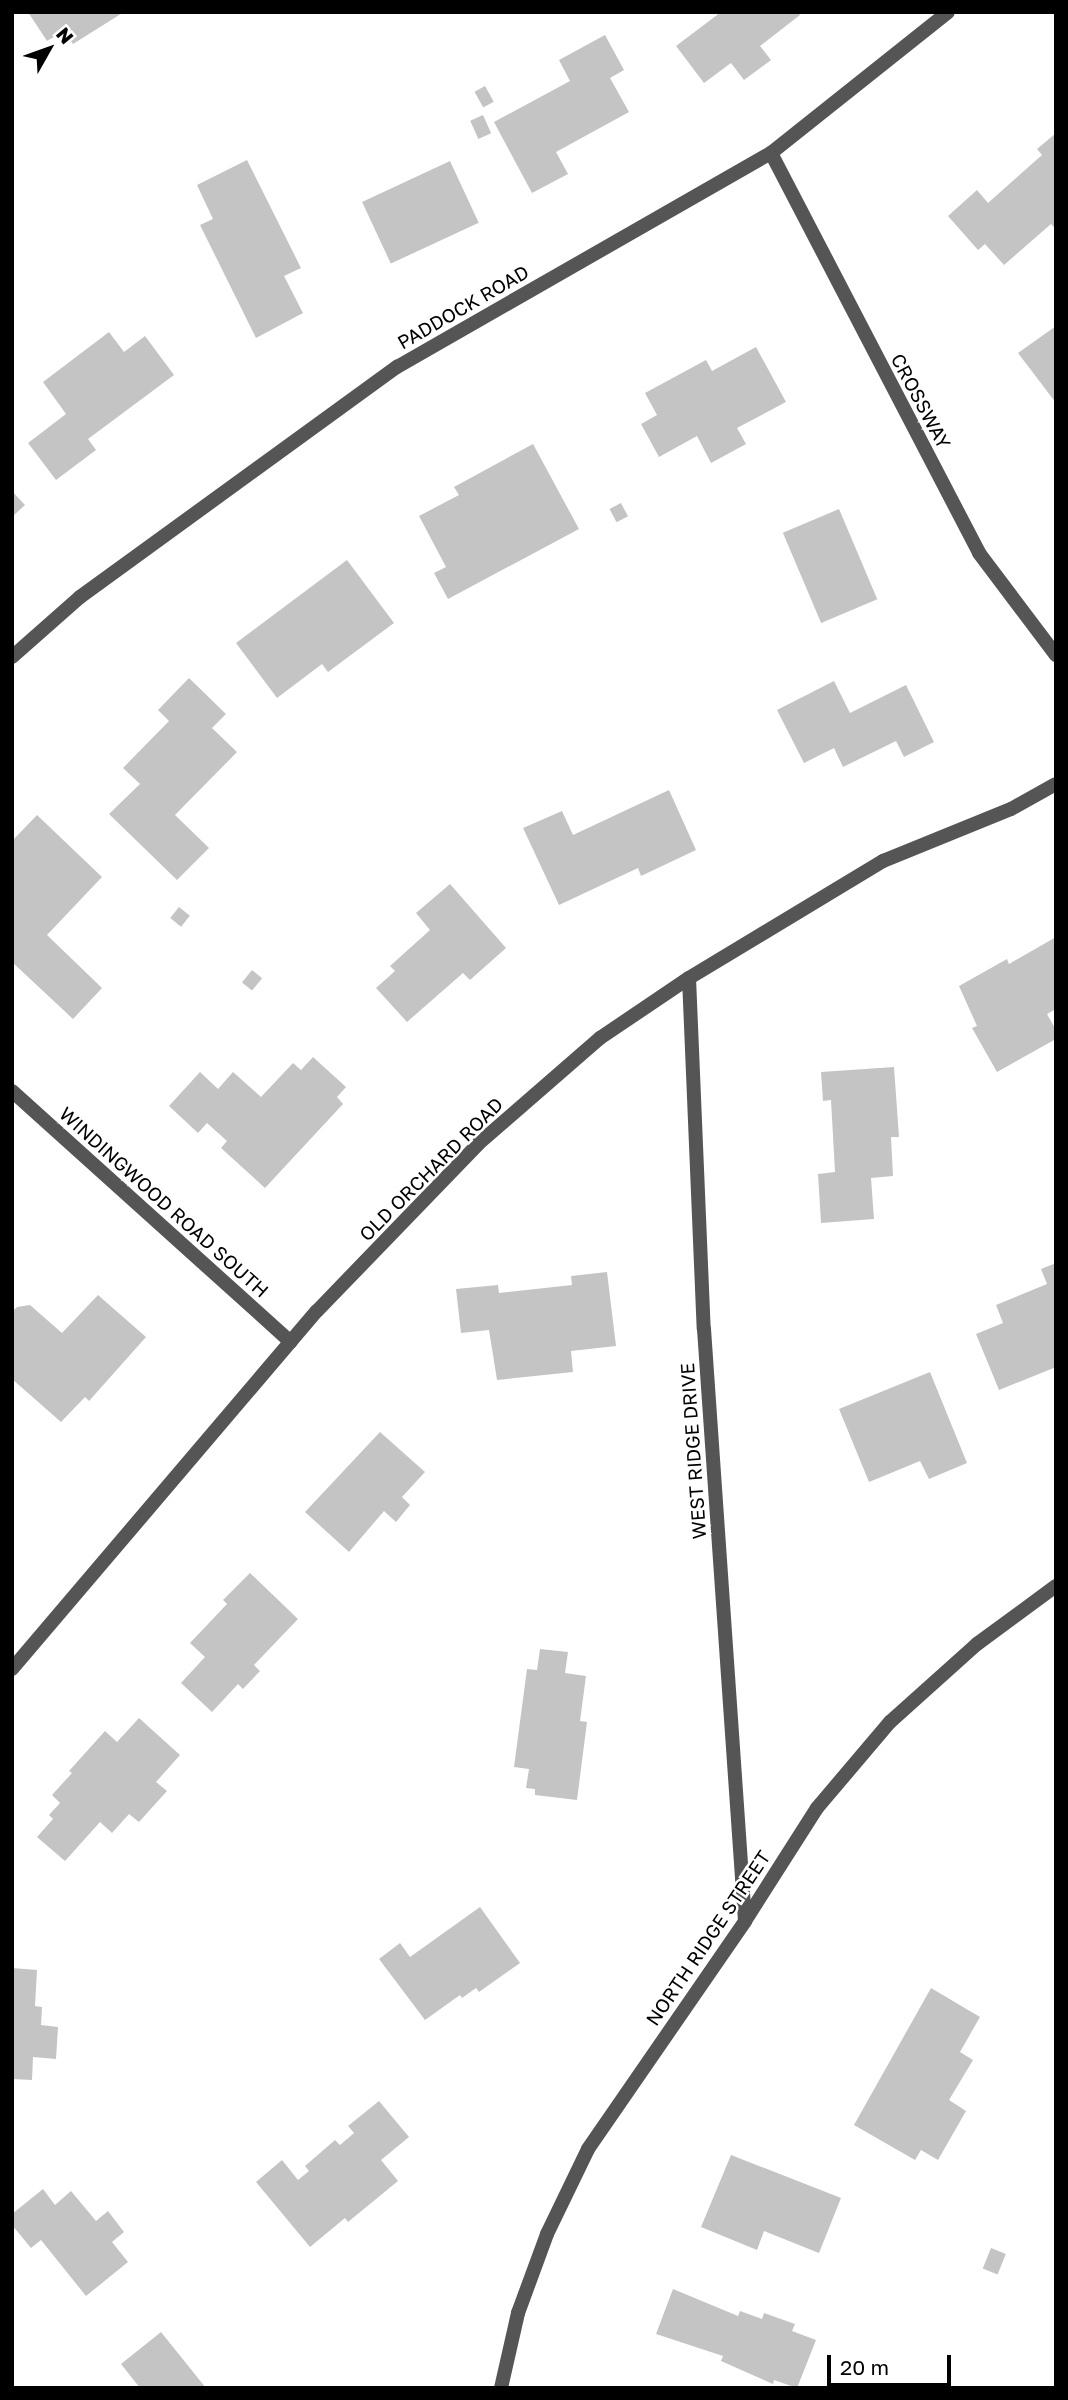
<!DOCTYPE html>
<style>
body{margin:0}
#map{position:relative;width:1068px;height:2400px;overflow:hidden;background:#fff;font-family:"Golos Text",sans-serif}
div>[style]{position:absolute}
.building>*{inset:0;background:#c4c4c4;transform-origin:0 0}
.minor>*{height:14px;margin:-7px;padding:0 7px;transform-origin:7px;border-radius:7px;background:#555}
.tertiary>*{height:14px;margin:-7px;padding:0 7px;transform-origin:7px;border-radius:7px;background:#555}
span{translate:-50% -50%;white-space:nowrap;text-align:center;line-height:1.15;-webkit-text-stroke:5px #fff;paint-order:stroke}
.street-label{font-size:19px;color:#000}
.frame{position:absolute;inset:0;border:14px solid #000;pointer-events:none}
.north{position:absolute;left:14px;top:14px;width:70px;height:70px;-webkit-text-stroke:5px #fff;paint-order:stroke;rotate:50deg;font-size:19px;font-weight:700;line-height:28px;text-align:center;color:#000}
.north::after{content:'';display:block;margin:auto;width:24px;height:32px;background:#000;clip-path:polygon(50% 0,100% 100%,50% 72%,0 100%)}
.scale{position:absolute;left:827px;top:2355px;width:124px;height:32px;box-sizing:border-box;border:4px solid #000;border-top:0;padding-left:9px;font-size:21px;line-height:24px;white-space:nowrap;color:#000;-webkit-text-stroke:5px #fff;paint-order:stroke}
</style>
<div id="map">
<div class="building">
<div style="clip-path:polygon(28px 12px,124px 12px,73px 44px,64px 31px,47px 41px)"></div>
<div style="clip-path:polygon(721px 12px,798px 12px,800px 15px,760px 46px,771px 60px,744px 80px,731px 63px,704px 83px,676px 46px)"></div>
<div style="clip-path:polygon(605px 35px,624px 70px,610px 78px,629px 112px,556px 152px,568px 174px,532px 193px,494px 122px,570px 81px,559px 60px)"></div>
<div style="left:485px;top:86px;width:18px;height:12px;rotate:61deg"></div>
<div style="left:483px;top:115px;width:20px;height:14px;rotate:66deg"></div>
<div style="clip-path:polygon(1056px 133px,1056px 229px,1051px 224px,1004px 265px,985px 244px,978px 250px,948px 216px,977px 190px,988px 203px,1042px 155px,1037px 149px)"></div>
<div style="clip-path:polygon(247px 160px,301px 268px,284px 276px,303px 313px,256px 338px,200px 225px,213px 219px,197px 185px)"></div>
<div style="left:450px;top:161px;width:68px;height:97px;rotate:65deg"></div>
<div style="clip-path:polygon(1056px 326px,1056px 403px,1018px 353px)"></div>
<div style="clip-path:polygon(109px 332px,124px 352px,145px 336px,174px 375px,88px 439px,96px 450px,56px 480px,28px 443px,66px 414px,43px 382px)"></div>
<div style="clip-path:polygon(756px 347px,786px 402px,737px 428px,746px 444px,711px 463px,697px 436px,659px 457px,641px 424px,657px 415px,645px 393px,706px 360px,712px 371px)"></div>
<div style="clip-path:polygon(533px 444px,579px 529px,448px 599px,434px 573px,446px 567px,419px 516px,459px 495px,454px 487px)"></div>
<div style="clip-path:polygon(12px 491px,25px 505px,12px 517px)"></div>
<div style="left:621px;top:503px;width:15px;height:13px;rotate:62deg"></div>
<div style="left:839px;top:509px;width:98px;height:61px;rotate:67deg"></div>
<div style="clip-path:polygon(347px 560px,394px 623px,328px 672px,322px 664px,277px 698px,236px 643px)"></div>
<div style="clip-path:polygon(189px 678px,226px 714px,212px 728px,237px 752px,175px 815px,209px 848px,177px 880px,109px 814px,140px 784px,123px 768px,169px 721px,158px 710px)"></div>
<div style="clip-path:polygon(834px 681px,850px 713px,906px 685px,934px 742px,904px 757px,896px 741px,843px 767px,834px 748px,804px 763px,777px 710px)"></div>
<div style="clip-path:polygon(669px 790px,696px 850px,641px 876px,638px 868px,559px 905px,523px 828px,562px 811px,573px 835px)"></div>
<div style="clip-path:polygon(37px 815px,102px 877px,47px 935px,102px 988px,73px 1019px,12px 962px,12px 841px)"></div>
<div style="clip-path:polygon(450px 884px,506px 948px,470px 980px,463px 973px,407px 1022px,376px 988px,395px 971px,390px 966px,430px 930px,416px 913px)"></div>
<div style="left:179px;top:907px;width:14px;height:14px;rotate:39deg"></div>
<div style="clip-path:polygon(1056px 937px,1056px 1009px,1047px 1014px,1056px 1030px,1056px 1039px,997px 1072px,972px 1028px,977px 1026px,959px 986px,1007px 959px,1009px 964px)"></div>
<div style="left:252px;top:970px;width:13px;height:16px;rotate:39deg"></div>
<div style="clip-path:polygon(313px 1057px,346px 1087px,337px 1097px,343px 1104px,265px 1188px,221px 1148px,227px 1141px,207px 1123px,198px 1133px,169px 1106px,200px 1072px,218px 1089px,233px 1072px,261px 1097px,293px 1063px,301px 1070px)"></div>
<div style="clip-path:polygon(894px 1067px,899px 1137px,891px 1137px,893px 1176px,871px 1178px,874px 1219px,821px 1223px,818px 1174px,835px 1172px,831px 1100px,823px 1101px,821px 1072px)"></div>
<div style="clip-path:polygon(1056px 1263px,1056px 1367px,999px 1390px,976px 1334px,1003px 1323px,996px 1305px,1047px 1284px,1041px 1269px)"></div>
<div style="clip-path:polygon(607px 1272px,616px 1346px,571px 1351px,573px 1372px,497px 1380px,489px 1330px,461px 1333px,456px 1289px,498px 1285px,499px 1293px,572px 1285px,571px 1276px)"></div>
<div style="clip-path:polygon(98px 1295px,146px 1337px,89px 1401px,85px 1397px,61px 1422px,12px 1379px,12px 1312px,17px 1307px,30px 1305px,62px 1333px)"></div>
<div style="clip-path:polygon(930px 1372px,967px 1463px,929px 1479px,920px 1461px,869px 1482px,839px 1409px)"></div>
<div style="clip-path:polygon(380px 1432px,425px 1472px,402px 1497px,410px 1505px,396px 1522px,384px 1511px,349px 1552px,305px 1512px)"></div>
<div style="clip-path:polygon(250px 1573px,298px 1619px,254px 1665px,260px 1671px,243px 1689px,238px 1684px,212px 1712px,181px 1683px,205px 1657px,190px 1643px,227px 1604px,223px 1600px)"></div>
<div style="clip-path:polygon(540px 1649px,568px 1652px,565px 1673px,586px 1676px,580px 1721px,587px 1722px,577px 1800px,535px 1795px,535px 1789px,526px 1788px,529px 1769px,514px 1767px,527px 1669px,537px 1670px)"></div>
<div style="clip-path:polygon(139px 1718px,180px 1755px,156px 1782px,167px 1791px,139px 1822px,129px 1814px,112px 1833px,100px 1822px,65px 1861px,37px 1837px,53px 1819px,49px 1815px,60px 1803px,52px 1795px,72px 1773px,69px 1771px,105px 1731px,117px 1742px)"></div>
<div style="clip-path:polygon(480px 1907px,520px 1963px,479px 1992px,476px 1988px,462px 1998px,460px 1995px,425px 2020px,379px 1959px,400px 1943px,410px 1957px)"></div>
<div style="clip-path:polygon(12px 1968px,37px 1970px,35px 2006px,42px 2007px,41px 2025px,58px 2027px,56px 2059px,33px 2057px,32px 2080px,12px 2079px)"></div>
<div style="clip-path:polygon(931px 1988px,980px 2017px,960px 2052px,973px 2060px,949px 2100px,966px 2111px,938px 2160px,921px 2150px,915px 2160px,854px 2125px)"></div>
<div style="clip-path:polygon(379px 2101px,409px 2137px,381px 2160px,398px 2181px,348px 2222px,345px 2218px,310px 2247px,256px 2182px,282px 2160px,298px 2180px,309px 2171px,305px 2166px,335px 2140px,340px 2145px,354px 2133px,348px 2126px)"></div>
<div style="clip-path:polygon(731px 2155px,841px 2198px,819px 2253px,764px 2231px,757px 2250px,701px 2227px)"></div>
<div style="clip-path:polygon(43px 2189px,55px 2205px,71px 2191px,96px 2221px,108px 2211px,124px 2232px,112px 2242px,128px 2262px,86px 2296px,41px 2240px,31px 2248px,12px 2225px,12px 2214px)"></div>
<div style="left:991px;top:2248px;width:16px;height:22px;rotate:22deg"></div>
<div style="clip-path:polygon(673px 2289px,738px 2316px,740px 2311px,762px 2319px,764px 2313px,795px 2324px,792px 2331px,816px 2340px,797px 2388px,774px 2380px,773px 2384px,721px 2361px,723px 2356px,656px 2334px)"></div>
<div style="clip-path:polygon(161px 2332px,206px 2388px,140px 2388px,121px 2364px)"></div>
</div>
<div class="minor">
<div style="left:771px;top:153px;width:451px;rotate:62.5deg"></div>
<div style="left:979px;top:553px;width:128px;rotate:53deg"></div>
<div style="left:12px;top:657px;width:91px;rotate:-41.4deg"></div>
<div style="left:80px;top:597px;width:392px;rotate:-36deg"></div>
<div style="left:397px;top:367px;width:431px;rotate:-29.8deg"></div>
<div style="left:771px;top:153px;width:226px;rotate:-38.5deg"></div>
<div style="left:689px;top:978px;width:351px;rotate:87.6deg"></div>
<div style="left:704px;top:1329px;width:593px;rotate:86.04deg"></div>
<div style="left:12px;top:1091px;width:375px;rotate:42deg"></div>
<div style="left:12px;top:1669px;width:470px;rotate:-49.6deg"></div>
<div style="left:317px;top:1311px;width:232px;rotate:-46deg"></div>
<div style="left:478px;top:1144px;width:162px;rotate:-41deg"></div>
<div style="left:600px;top:1038px;width:107px;rotate:-34deg"></div>
<div style="left:689px;top:978px;width:227px;rotate:-31.1deg"></div>
<div style="left:883px;top:861px;width:138px;rotate:-22.1deg"></div>
<div style="left:1011px;top:809px;width:51px;rotate:-29.1deg"></div>
</div>
<div class="tertiary">
<div style="left:501px;top:2388px;width:77px;rotate:-77.2deg"></div>
<div style="left:518px;top:2313px;width:84px;rotate:-69.8deg"></div>
<div style="left:547px;top:2234px;width:94px;rotate:-64.2deg"></div>
<div style="left:588px;top:2149px;width:277px;rotate:-55.4deg"></div>
<div style="left:745px;top:1921px;width:134px;rotate:-57.5deg"></div>
<div style="left:817px;top:1808px;width:113px;rotate:-49.7deg"></div>
<div style="left:890px;top:1722px;width:117px;rotate:-41.9deg"></div>
<div style="left:977px;top:1644px;width:98px;rotate:-36.3deg"></div>
</div>
<div class="street-label">
<span style="left:463px;top:307px;rotate:-30deg">PADDOCK ROAD</span>
<span style="left:921px;top:401px;rotate:62deg">CROSSWAY</span>
<span style="left:431px;top:1169px;rotate:-45deg">OLD ORCHARD ROAD</span>
<span style="left:164px;top:1202px;rotate:42deg">WINDINGWOOD ROAD SOUTH</span>
<span style="left:693px;top:1451px;rotate:-94deg">WEST RIDGE DRIVE</span>
<span style="left:708px;top:1938px;rotate:-56deg">NORTH RIDGE STREET</span>
</div>
<div class="frame"></div>
<div class="north">N</div>
<div class="scale">20 m</div>
</div>
